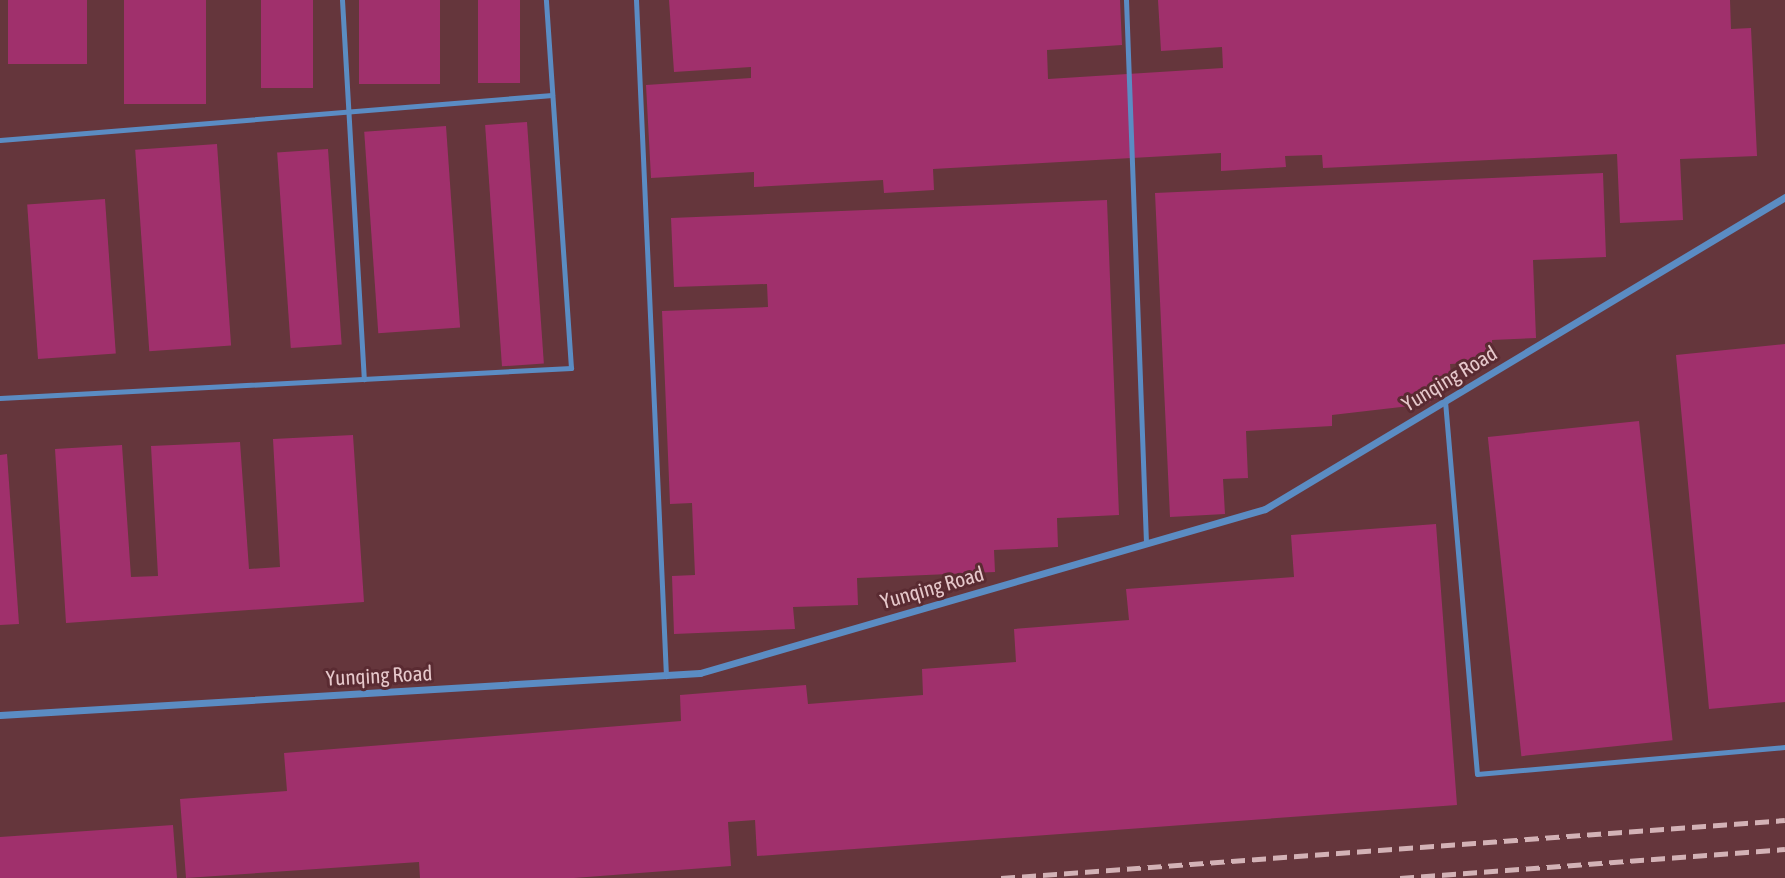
<!DOCTYPE html>
<style>
body{margin:0}
#map{position:relative;width:1785px;height:878px;overflow:hidden;background:#65363c;font-family:"Asap Condensed",sans-serif}
div>[style]{position:absolute}
.building>*{inset:0;background:#a0306c;transform-origin:0 0}
.service>*{height:5px;margin:-2.5px;padding:0 2.5px;transform-origin:2.5px;border-radius:2.5px;background:#5b8cc3}
.minor>*{height:7px;margin:-3.5px;padding:0 3.5px;transform-origin:3.5px;border-radius:3.5px;background:#5b8cc3}
.rail>*{height:5px;margin-top:-2.5px;transform-origin:0;background:repeating-linear-gradient(90deg,#d3b2b6 0 14px,transparent 0 21px)}
span{translate:-50% -50%;white-space:nowrap;text-align:center;line-height:1.15;-webkit-text-stroke:6px #5a2b32;paint-order:stroke}
.street-label{font-size:21px;color:#e6c8cb}
</style>
<div id="map">
<div class="building">
<div style="left:8px;top:0;width:79px;height:64px"></div>
<div style="left:124px;top:0;width:82px;height:104px"></div>
<div style="left:261px;top:0;width:52px;height:88px"></div>
<div style="left:359px;top:0;width:81px;height:84px"></div>
<div style="left:478px;top:0;width:42px;height:83px"></div>
<div style="clip-path:polygon(669px 0,1120px 0,1122px 45px,1047px 50px,1048px 79px,1223px 68px,1222px 47px,1161px 51px,1158px 0,1730px 0,1731px 29px,1751px 28px,1757px 156px,1680px 159px,1683px 220px,1620px 223px,1617px 154px,1323px 168px,1322px 155px,1285px 156px,1286px 167px,1221px 171px,1221px 153px,933px 169px,934px 190px,884px 193px,883px 180px,754px 187px,754px 172px,651px 178px,646px 85px,751px 78px,751px 67px,674px 72px)"></div>
<div style="left:527px;top:122px;width:242px;height:42px;rotate:86deg"></div>
<div style="left:446px;top:126px;width:202px;height:82px;rotate:86deg"></div>
<div style="left:217px;top:144px;width:202px;height:82px;rotate:86deg"></div>
<div style="left:328px;top:149px;width:196px;height:51px;rotate:86deg"></div>
<div style="clip-path:polygon(1603px 173px,1606px 257px,1533px 260px,1536px 338px,1492px 340px,1493px 362px,1450px 364px,1452px 387px,1427px 404px,1332px 415px,1332px 426px,1246px 431px,1248px 478px,1223px 479px,1225px 514px,1170px 517px,1155px 193px)"></div>
<div style="left:105px;top:199px;width:155px;height:78px;rotate:86deg"></div>
<div style="clip-path:polygon(1107px 200px,1119px 515px,1057px 518px,1058px 547px,994px 550px,995px 572px,857px 578px,858px 605px,793px 607px,795px 629px,674px 634px,672px 576px,695px 575px,692px 503px,670px 504px,662px 311px,768px 307px,767px 284px,674px 287px,671px 218px)"></div>
<div style="clip-path:polygon(1785px 344px,1785px 702px,1709px 709px,1676px 355px)"></div>
<div style="left:1639px;top:421px;width:321px;height:152px;rotate:84deg"></div>
<div style="clip-path:polygon(353px 435px,364px 602px,66px 623px,55px 449px,122px 445px,131px 577px,158px 576px,151px 446px,240px 442px,249px 569px,280px 567px,273px 439px)"></div>
<div style="clip-path:polygon(7px 454px,19px 624px,0 625px,0 455px)"></div>
<div style="clip-path:polygon(1436px 524px,1457px 805px,757px 856px,755px 820px,728px 822px,731px 866px,574px 878px,420px 878px,419px 862px,186px 878px,180px 799px,287px 791px,284px 753px,681px 721px,680px 695px,806px 685px,808px 704px,923px 695px,922px 669px,1016px 662px,1014px 629px,1129px 620px,1126px 589px,1294px 577px,1291px 535px)"></div>
<div style="clip-path:polygon(173px 825px,177px 878px,0 878px,0 837px)"></div>
</div>
<div class="service">
<div style="left:342px;top:0;width:380px;rotate:86.7deg"></div>
<div style="left:636px;top:0;width:677px;rotate:87.46deg"></div>
<div style="left:1126px;top:0;width:543px;rotate:87.89deg"></div>
<div style="left:0;top:140px;width:554px;rotate:-4.66deg"></div>
<div style="left:0;top:398px;width:572px;rotate:-3.01deg"></div>
<div style="left:571px;top:368px;width:369px;rotate:-93.9deg"></div>
<div style="left:1445px;top:401px;width:374px;rotate:85.1deg"></div>
<div style="left:1477px;top:774px;width:309px;rotate:-5deg"></div>
</div>
<div class="minor">
<div style="left:0;top:715px;width:701px;rotate:-3.43deg"></div>
<div style="left:700px;top:673px;width:588px;rotate:-16.19deg"></div>
<div style="left:1265px;top:509px;width:606px;rotate:-30.96deg"></div>
</div>
<div class="rail">
<div style="left:1001px;top:878px;width:786px;rotate:-4.23deg"></div>
<div style="left:1400px;top:878px;width:386px;rotate:-4.3deg"></div>
</div>
<div class="street-label">
<span style="left:1449px;top:378px;rotate:-31deg">Yunqing Road</span>
<span style="left:932px;top:587px;rotate:-16deg">Yunqing Road</span>
<span style="left:379px;top:675px;rotate:-3deg">Yunqing Road</span>
</div>
</div>
